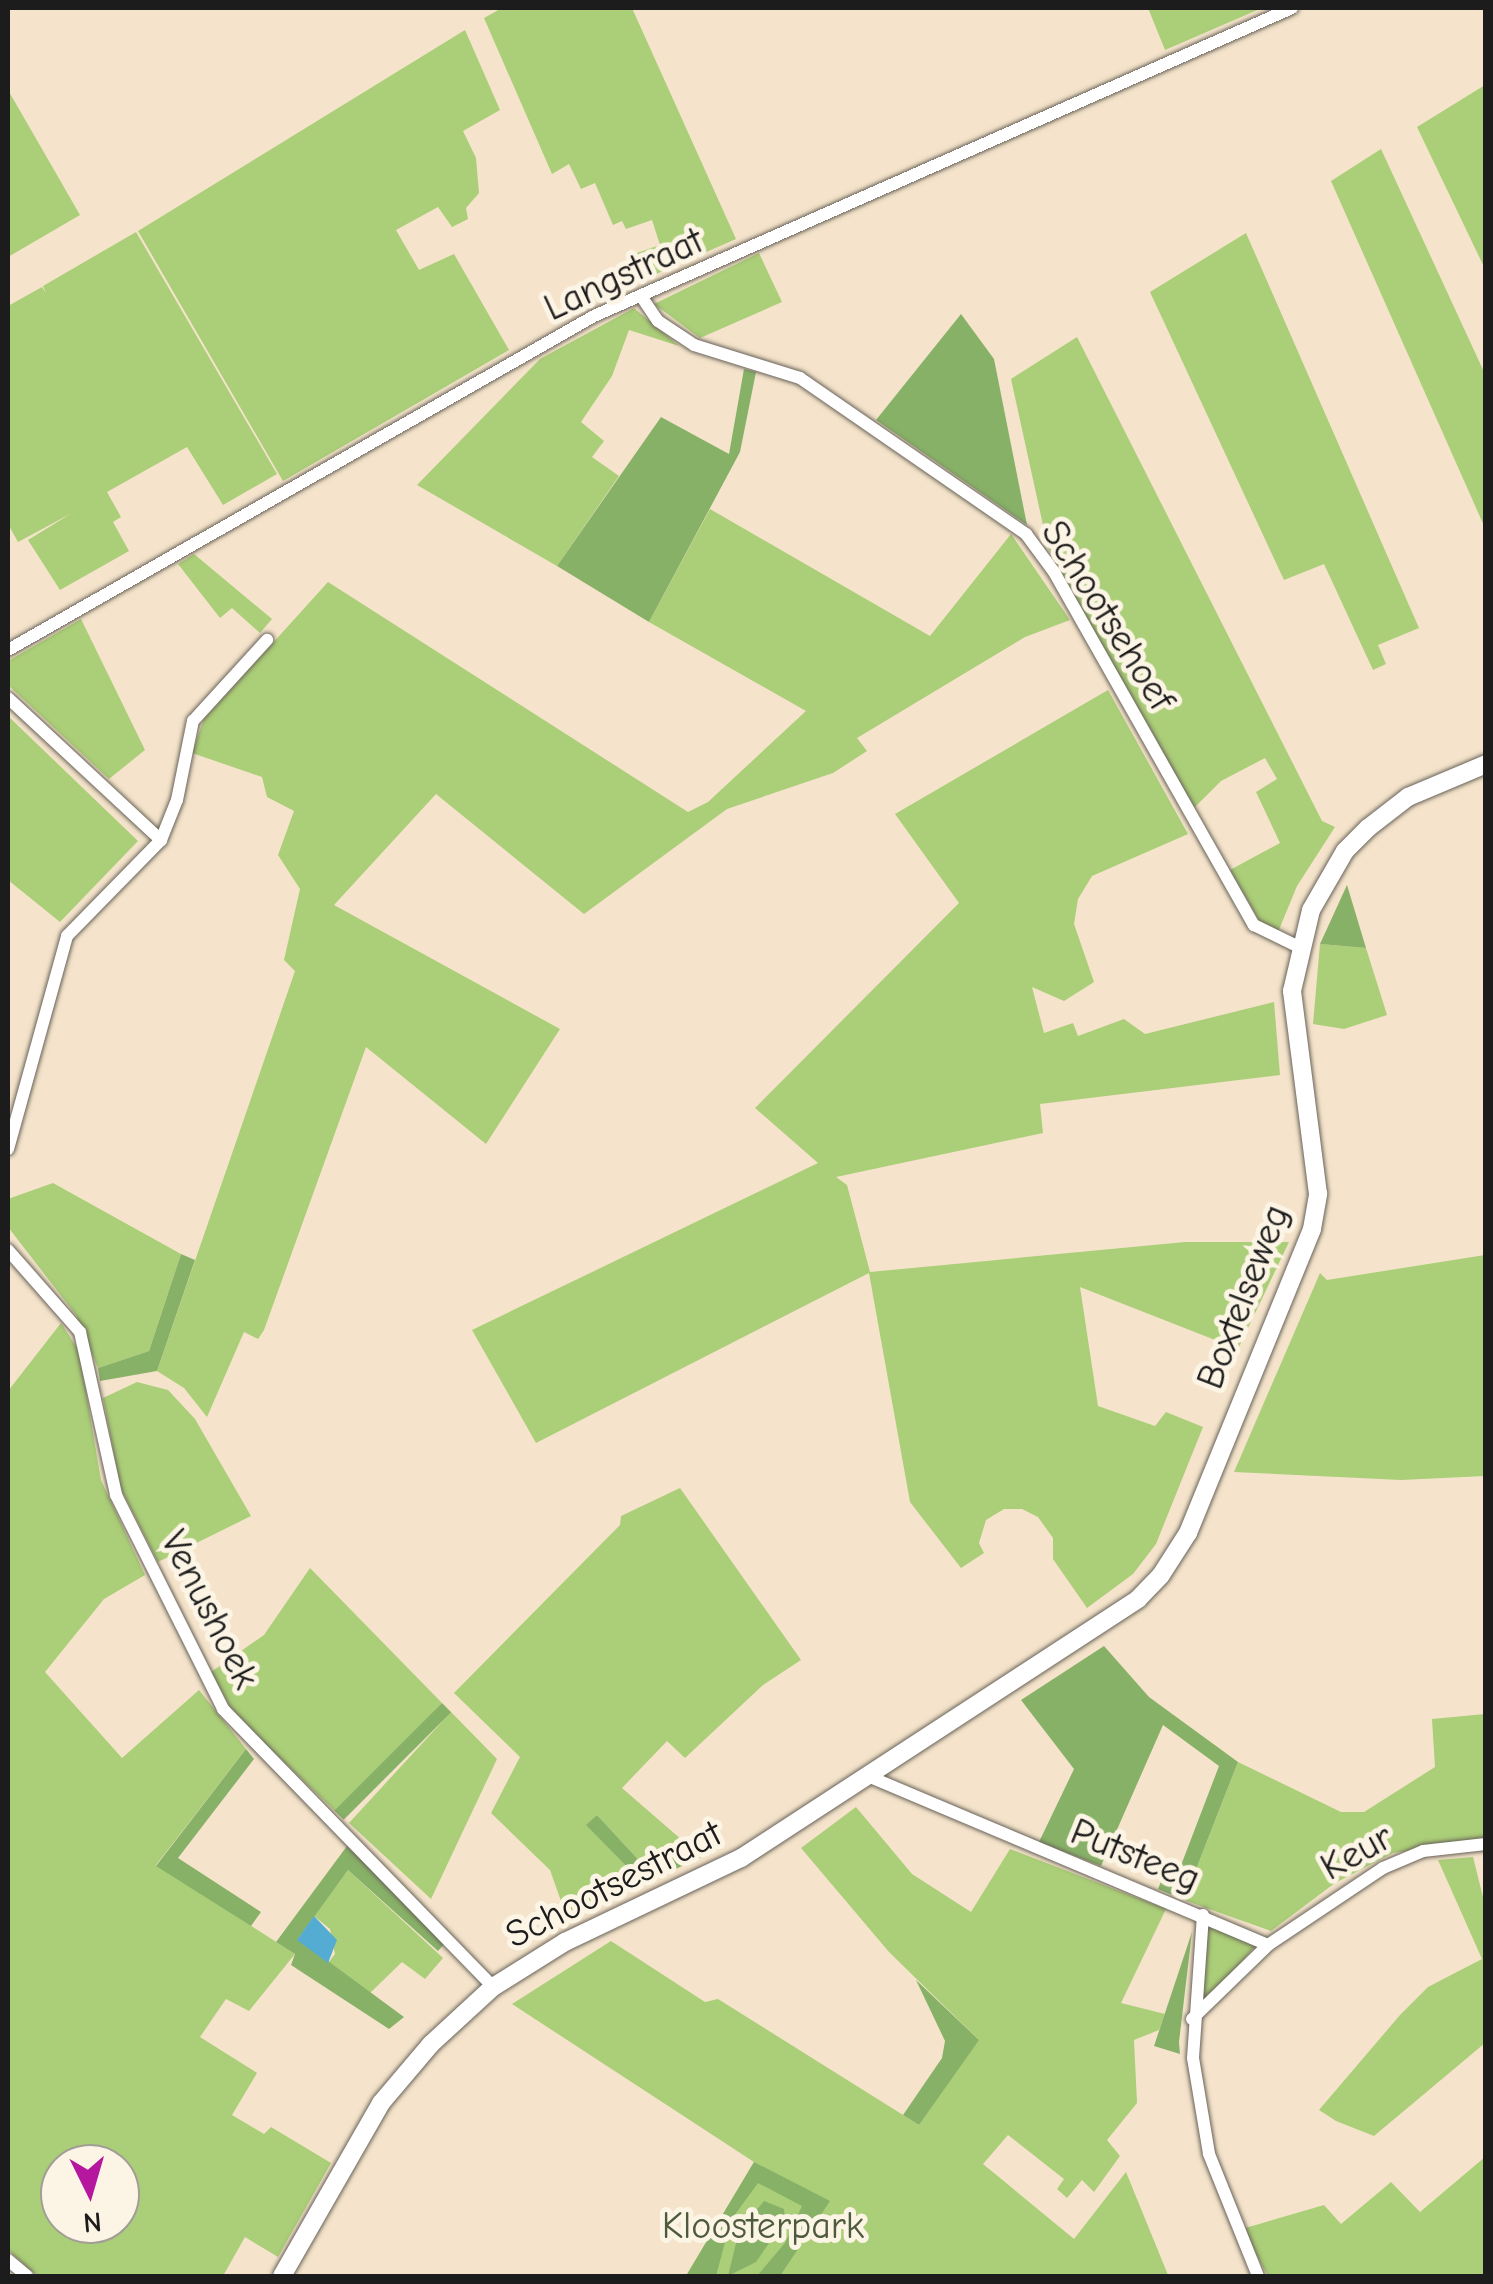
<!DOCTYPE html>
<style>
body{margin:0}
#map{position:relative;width:1493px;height:2284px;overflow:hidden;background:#f5e4cb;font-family:"Comic Neue",sans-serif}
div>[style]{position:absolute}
.green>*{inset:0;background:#abce78}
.forest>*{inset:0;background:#88b168;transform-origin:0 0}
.water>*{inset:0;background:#55acd2}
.roads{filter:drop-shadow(0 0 2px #686259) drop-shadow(0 0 2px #686259)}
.minor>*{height:12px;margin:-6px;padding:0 6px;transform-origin:6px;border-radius:6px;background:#fff}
.secondary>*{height:18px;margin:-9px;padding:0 9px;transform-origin:9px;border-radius:9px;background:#fff}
span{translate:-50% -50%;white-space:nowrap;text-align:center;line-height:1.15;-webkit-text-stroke:10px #fcf5e5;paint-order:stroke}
.street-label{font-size:38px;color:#1c1c1c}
.park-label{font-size:38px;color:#4e5a3c}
.frame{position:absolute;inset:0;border:10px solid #1c1c1c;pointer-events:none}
.north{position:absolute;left:40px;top:2144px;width:100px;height:100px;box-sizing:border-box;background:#fcf5e5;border:2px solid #a29e95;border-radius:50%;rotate:175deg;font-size:28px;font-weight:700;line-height:40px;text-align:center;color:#1c1c1c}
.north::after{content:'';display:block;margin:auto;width:35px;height:45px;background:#b5179e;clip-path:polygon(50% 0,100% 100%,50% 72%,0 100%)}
</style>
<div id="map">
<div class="green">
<div style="clip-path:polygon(502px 8px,632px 8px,736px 239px,631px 285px,639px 264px,634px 254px,660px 245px,652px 220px,626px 229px,622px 221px,613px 225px,595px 183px,581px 189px,569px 164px,552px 174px,484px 18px)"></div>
<div style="clip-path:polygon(1148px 8px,1262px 8px,1165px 50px)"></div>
<div style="clip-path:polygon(465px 30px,500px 110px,463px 131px,476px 158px,479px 193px,466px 208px,468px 219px,452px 227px,438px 207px,396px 230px,419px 270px,454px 254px,509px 350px,283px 481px,138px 231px)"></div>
<div style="clip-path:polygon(1485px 85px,1485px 269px,1417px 127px)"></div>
<div style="clip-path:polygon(8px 90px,80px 215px,8px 257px)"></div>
<div style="clip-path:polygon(1381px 149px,1485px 374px,1485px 528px,1331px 181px)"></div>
<div style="clip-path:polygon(136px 232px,277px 474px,223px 505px,187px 447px,107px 492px,121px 517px,113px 522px,129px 551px,60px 590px,28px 540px,72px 513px,18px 542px,8px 524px,8px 306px,42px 287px,46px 293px,43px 286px)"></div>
<div style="clip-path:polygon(1246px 233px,1419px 628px,1378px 645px,1386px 664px,1373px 670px,1324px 564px,1284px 580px,1150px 292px)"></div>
<div style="clip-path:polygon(759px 253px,782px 302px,700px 338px,654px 304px)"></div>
<div style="clip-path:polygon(634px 308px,679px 346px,629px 330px,612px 376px,581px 422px,604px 441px,592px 457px,619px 476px,557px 566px,417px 485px,540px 359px)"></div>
<div style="clip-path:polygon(1077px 337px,1322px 821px,1335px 827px,1297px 886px,1278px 932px,1264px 929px,1230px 870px,1280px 843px,1256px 792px,1277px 779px,1265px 758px,1221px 781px,1194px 808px,1048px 548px,1011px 379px)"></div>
<div style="clip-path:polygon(710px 509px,930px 636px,1011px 534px,1070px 620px,1025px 637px,857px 738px,867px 751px,833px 773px,727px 809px,584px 914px,436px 794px,334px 905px,560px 1029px,486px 1144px,366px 1047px,264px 1330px,258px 1339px,244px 1332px,207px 1417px,184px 1388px,157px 1371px,295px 971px,284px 960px,300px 889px,278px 855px,294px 811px,267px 797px,262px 777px,192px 753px,204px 719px,328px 582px,688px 812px,708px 802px,806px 711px,649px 622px)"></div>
<div style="clip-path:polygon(194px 554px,272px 619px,260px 633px,232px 608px,220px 618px,178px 564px)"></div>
<div style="clip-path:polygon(81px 619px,145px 750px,109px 779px,8px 685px,8px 661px)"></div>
<div style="clip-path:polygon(1108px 690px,1188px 834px,1092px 876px,1078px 899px,1074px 924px,1094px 982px,1064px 1001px,1032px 987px,1044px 1033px,1073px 1023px,1078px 1036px,1124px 1019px,1145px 1034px,1274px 1002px,1280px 1075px,1040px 1104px,1043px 1133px,836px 1177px,847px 1185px,870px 1272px,1185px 1242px,1289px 1242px,1238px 1349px,1080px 1287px,1098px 1406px,1155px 1426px,1166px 1412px,1203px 1427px,1156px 1544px,1133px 1574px,1087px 1608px,1053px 1559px,1053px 1538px,1038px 1517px,1022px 1509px,1004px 1509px,986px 1520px,979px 1543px,984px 1553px,961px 1568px,910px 1502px,869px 1273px,536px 1443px,472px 1330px,818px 1163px,755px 1108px,959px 903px,895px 814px)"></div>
<div style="clip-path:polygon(8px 716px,138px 841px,60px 922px,8px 880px)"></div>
<div style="clip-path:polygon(1320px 944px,1366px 948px,1387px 1015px,1344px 1029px,1313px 1024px)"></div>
<div style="clip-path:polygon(53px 1183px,181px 1254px,149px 1351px,98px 1368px,76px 1315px,8px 1227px,8px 1199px)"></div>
<div style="clip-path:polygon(1485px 1255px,1485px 1476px,1401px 1480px,1234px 1472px,1320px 1273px,1327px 1280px)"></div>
<div style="clip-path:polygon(evenodd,61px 1323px,79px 1351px,101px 1480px,145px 1575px,104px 1599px,45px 1672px,122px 1758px,199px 1690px,246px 1749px,156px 1865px,295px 1954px,249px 2011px,226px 1999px,200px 2037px,257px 2073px,232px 2115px,264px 2134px,271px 2127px,331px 2163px,278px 2257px,245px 2237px,223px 2276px,37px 2276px,8px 2250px,8px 1391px,61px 1323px,60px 2164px,120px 2164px,120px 2224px,60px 2224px,60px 2164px)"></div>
<div style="clip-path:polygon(137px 1382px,168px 1390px,195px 1419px,251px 1516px,158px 1562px,121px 1489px,103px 1398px)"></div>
<div style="clip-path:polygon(680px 1488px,801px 1660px,763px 1685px,685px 1758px,667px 1741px,622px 1788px,690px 1847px,647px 1869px,597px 1815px,587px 1825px,644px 1884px,567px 1918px,550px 1870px,491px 1813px,520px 1757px,454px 1693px,620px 1525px,621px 1516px)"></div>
<div style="clip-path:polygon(310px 1568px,442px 1703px,339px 1815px,234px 1714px,211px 1672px,264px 1635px)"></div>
<div style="clip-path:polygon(451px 1712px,497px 1759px,431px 1899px,349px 1823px)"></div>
<div style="clip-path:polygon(1485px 1714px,1485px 1839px,1393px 1853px,1335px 1883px,1271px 1931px,1184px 1900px,1238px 1762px,1341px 1812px,1364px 1812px,1435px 1767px,1432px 1719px)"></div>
<div style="clip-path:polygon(856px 1807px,912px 1874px,971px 1912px,1010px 1849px,1166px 1909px,1121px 2003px,1165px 2014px,1159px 2030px,1134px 2040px,1137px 2103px,1107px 2140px,1120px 2156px,1094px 2192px,1082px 2180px,1067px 2198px,1057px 2189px,1064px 2179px,1008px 2135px,983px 2164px,1074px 2239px,1126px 2172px,1168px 2275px,686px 2276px,754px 2162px,512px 2004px,611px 1941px,705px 2002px,718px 1999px,919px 2125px,978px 2039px,889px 1952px,801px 1848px)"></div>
<div style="clip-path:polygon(1473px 1857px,1485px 1905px,1485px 2043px,1374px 2136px,1336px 2121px,1319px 2110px,1400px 2015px,1428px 1987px,1482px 1959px,1438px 1860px)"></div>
<div style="clip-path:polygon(348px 1870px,443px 1958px,425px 1979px,402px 1962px,370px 1993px,328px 1963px,335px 1954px,330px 1929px,314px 1916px)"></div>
<div style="clip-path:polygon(1207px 1926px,1256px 1945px,1198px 2013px)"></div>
<div style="clip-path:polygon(1485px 2157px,1485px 2276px,1268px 2276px,1242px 2229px,1324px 2205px,1341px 2224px,1391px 2182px,1420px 2212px)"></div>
</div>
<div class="forest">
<div style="clip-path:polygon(961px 314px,994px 359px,1027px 525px,876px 420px)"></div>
<div style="clip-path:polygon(744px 369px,756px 372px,740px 452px,649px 622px,557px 566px,661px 417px,729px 454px)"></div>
<div style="clip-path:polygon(1347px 885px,1366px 948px,1320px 944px)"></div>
<div style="clip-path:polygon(181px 1254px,195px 1260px,157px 1371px,100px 1381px,98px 1368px,149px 1351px)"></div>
<div style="clip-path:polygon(1104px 1646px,1149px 1697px,1238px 1762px,1184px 1900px,1158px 1889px,1162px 1879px,1175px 1881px,1219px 1766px,1163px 1725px,1101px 1866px,1039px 1842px,1074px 1769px,1021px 1700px)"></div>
<div style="left:442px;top:1703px;width:13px;height:152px;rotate:45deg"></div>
<div style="clip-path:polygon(246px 1749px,254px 1759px,178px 1858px,261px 1912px,251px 1926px,156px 1866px)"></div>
<div style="clip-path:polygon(597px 1815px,647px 1869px,690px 1847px,701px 1857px,644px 1884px,586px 1825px)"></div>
<div style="clip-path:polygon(347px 1846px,448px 1940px,438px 1951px,348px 1870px,298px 1939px,404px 2017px,389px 2029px,291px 1965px,295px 1954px,276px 1942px)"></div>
<div style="clip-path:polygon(1192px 1932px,1179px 2042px,1180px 2054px,1154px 2046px)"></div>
<div style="clip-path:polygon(916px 1980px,979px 2040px,919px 2125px,903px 2115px,942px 2058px,945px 2041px)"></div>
<div style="clip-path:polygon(754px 2162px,830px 2201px,780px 2276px,757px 2276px,785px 2243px,802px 2206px,758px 2183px,731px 2220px,716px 2276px,686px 2276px)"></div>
<div style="clip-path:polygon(764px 2201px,784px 2209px,785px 2220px,756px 2262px,728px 2276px,739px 2231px)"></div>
</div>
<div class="water">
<div style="clip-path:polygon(314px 1916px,337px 1940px,328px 1963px,297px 1940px)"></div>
</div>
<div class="roads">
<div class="minor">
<div style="left:641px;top:296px;width:30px;rotate:56deg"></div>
<div style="left:658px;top:321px;width:43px;rotate:33.7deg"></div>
<div style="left:694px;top:345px;width:111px;rotate:17.3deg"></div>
<div style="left:800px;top:378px;width:275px;rotate:34.6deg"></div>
<div style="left:1026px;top:534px;width:47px;rotate:53.6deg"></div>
<div style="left:1054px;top:572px;width:406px;rotate:60.5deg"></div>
<div style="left:1254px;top:925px;width:50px;rotate:26.1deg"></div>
<div style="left:8px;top:650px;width:675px;rotate:-29.68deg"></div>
<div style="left:594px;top:316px;width:763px;rotate:-23.81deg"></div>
<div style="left:8px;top:698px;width:209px;rotate:42.9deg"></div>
<div style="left:8px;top:1149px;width:221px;rotate:-74.5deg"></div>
<div style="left:67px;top:936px;width:134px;rotate:-45.6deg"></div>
<div style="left:161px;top:840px;width:43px;rotate:-68.2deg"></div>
<div style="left:177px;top:800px;width:81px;rotate:-78.6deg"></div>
<div style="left:193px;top:721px;width:110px;rotate:-47.6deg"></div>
<div style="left:8px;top:1250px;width:109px;rotate:48.7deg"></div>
<div style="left:80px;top:1332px;width:167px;rotate:77.5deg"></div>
<div style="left:116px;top:1495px;width:239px;rotate:63.4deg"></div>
<div style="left:223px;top:1709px;width:388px;rotate:45.8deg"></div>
<div style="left:868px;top:1776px;width:434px;rotate:22.9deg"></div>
<div style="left:1203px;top:1915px;width:143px;rotate:94deg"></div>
<div style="left:1193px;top:2058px;width:97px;rotate:80.5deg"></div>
<div style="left:1209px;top:2154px;width:131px;rotate:68.1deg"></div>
<div style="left:1192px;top:2019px;width:106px;rotate:-44.2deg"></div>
<div style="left:1268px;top:1945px;width:138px;rotate:-33.8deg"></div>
<div style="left:1383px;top:1868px;width:43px;rotate:-23deg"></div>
<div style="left:1423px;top:1851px;width:63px;rotate:-6.3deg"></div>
<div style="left:8px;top:2260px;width:25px;rotate:40deg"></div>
</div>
<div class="secondary">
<div style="left:282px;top:2276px;width:199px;rotate:-60.2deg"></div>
<div style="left:381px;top:2103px;width:77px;rotate:-49.7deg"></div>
<div style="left:431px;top:2044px;width:84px;rotate:-42.6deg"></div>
<div style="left:493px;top:1987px;width:85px;rotate:-32deg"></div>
<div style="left:565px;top:1942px;width:195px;rotate:-25.5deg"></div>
<div style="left:741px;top:1858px;width:474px;rotate:-33.1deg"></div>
<div style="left:1138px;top:1599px;width:33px;rotate:-46deg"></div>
<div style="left:1161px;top:1575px;width:50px;rotate:-57.3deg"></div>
<div style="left:1188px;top:1533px;width:328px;rotate:-67.8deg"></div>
<div style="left:1312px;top:1229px;width:36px;rotate:-80deg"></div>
<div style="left:1318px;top:1194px;width:205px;rotate:-97.3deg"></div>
<div style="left:1292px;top:991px;width:83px;rotate:-76.8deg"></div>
<div style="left:1311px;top:910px;width:68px;rotate:-60deg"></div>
<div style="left:1345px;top:851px;width:33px;rotate:-45deg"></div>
<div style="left:1368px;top:828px;width:51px;rotate:-37.8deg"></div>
<div style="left:1408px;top:797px;width:85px;rotate:-22.9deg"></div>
</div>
</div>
<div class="street-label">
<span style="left:624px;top:275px;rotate:-25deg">Langstraat</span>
<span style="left:1107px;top:616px;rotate:58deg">Schootsehoef</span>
<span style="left:1244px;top:1297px;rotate:-69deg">Boxtelseweg</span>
<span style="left:209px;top:1610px;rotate:63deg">Venushoek</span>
<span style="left:1357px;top:1853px;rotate:-29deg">Keur</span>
<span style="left:1135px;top:1856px;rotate:22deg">Putsteeg</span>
<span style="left:614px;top:1885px;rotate:-27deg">Schootsestraat</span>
</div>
<div class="park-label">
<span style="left:763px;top:2227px">Kloosterpark</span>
</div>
<div class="frame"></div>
<div class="north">N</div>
</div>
